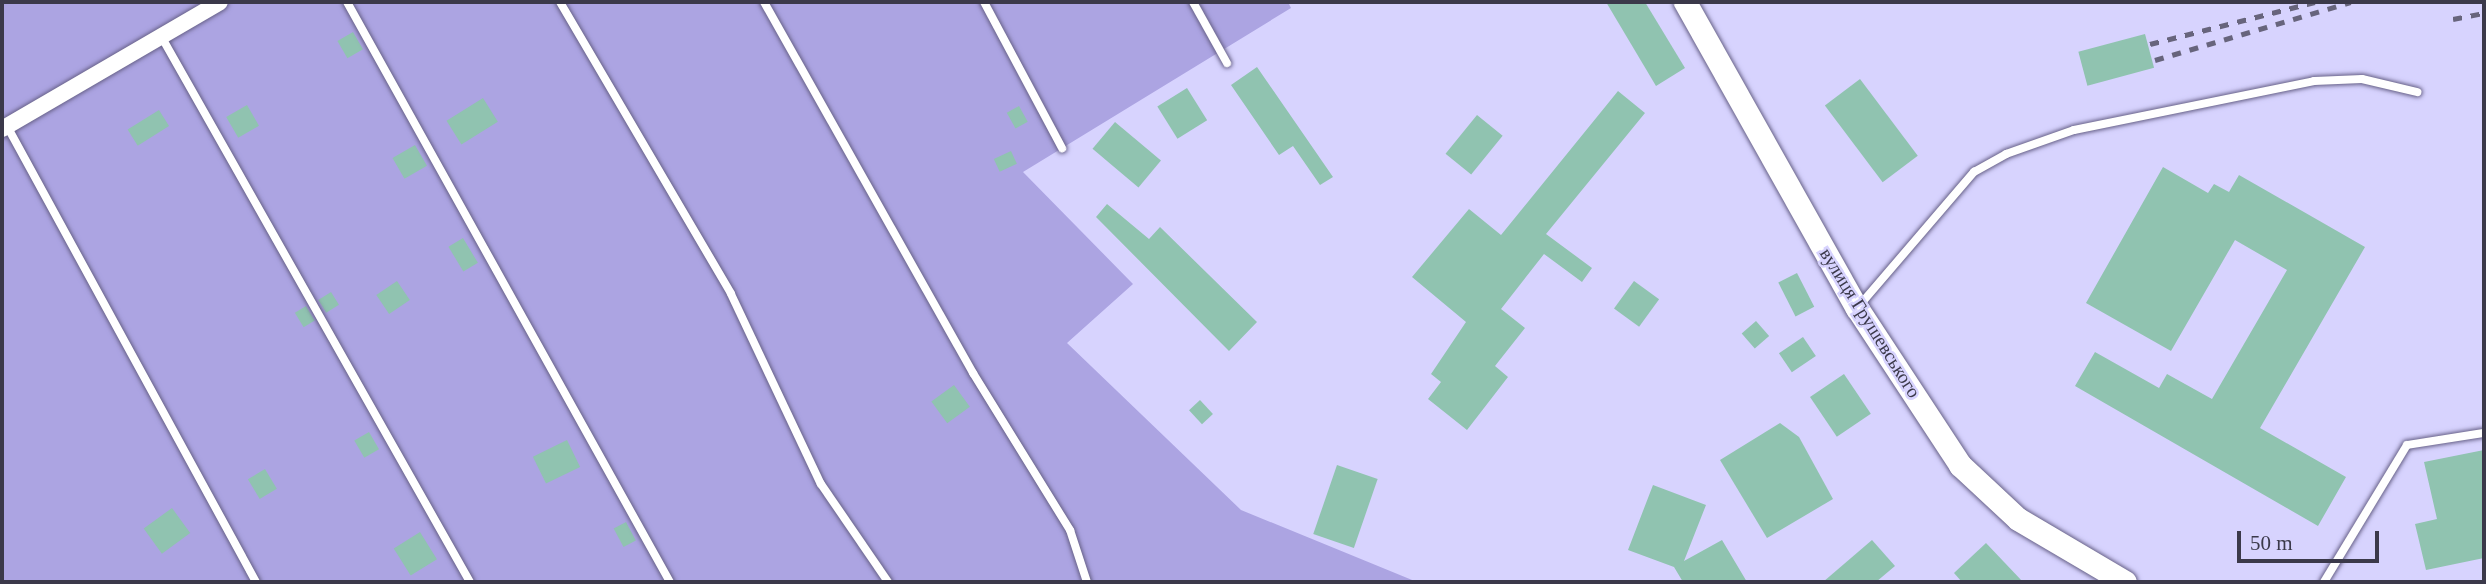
<!DOCTYPE html>
<meta charset="utf-8">
<style>
body{margin:0}
#map{position:relative;width:2486px;height:584px;overflow:hidden;background:#d7d3fe;font-family:Georgia,serif}
div>[style]{position:absolute}
.green>*{inset:0;background:#aca4e2}
.building>*{inset:0;background:#90c3b0;transform-origin:0 0}
.roads{filter:drop-shadow(0 0 2px #676188) drop-shadow(0 0 2px #676188)}
.lane>*{height:8px;margin:-4px;padding:0 4px;transform-origin:4px;border-radius:4px;background:#fff}
.street>*{height:16px;margin:-8px;padding:0 8px;transform-origin:8px;border-radius:8px;background:#fff}
.secondary>*{height:23px;margin:-11.5px;padding:0 11.5px;transform-origin:11.5px;border-radius:11.5px;background:#fff}
.rail>*{height:5px;margin-top:-2.5px;transform-origin:0;background:repeating-linear-gradient(90deg,#67647c 0 9px,transparent 0 18px)}
span{translate:-50% -50%;white-space:nowrap;text-align:center;line-height:1.15;-webkit-text-stroke:5px #d7d3fe;paint-order:stroke}
.street-label{font-size:19px;color:#3b394a}
.frame{position:absolute;inset:0;border:4px solid #3b394a;pointer-events:none}
.scale{position:absolute;left:2237px;top:531px;width:142px;height:32px;box-sizing:border-box;border:4px solid #3b394a;border-top:0;padding-left:9px;font-size:21px;line-height:24px;white-space:nowrap;color:#3b394a;-webkit-text-stroke:5px #d7d3fe;paint-order:stroke}
</style>
<div id="map">
<div class="green">
<div style="clip-path:polygon(2px 2px,1288px 2px,1291px 8px,1023px 172px,1133px 284px,1067px 343px,1241px 510px,1417px 582px,2px 582px)"></div>
</div>
<div class="building">
<div style="clip-path:polygon(1606px 2px,1645px 2px,1685px 68px,1656px 86px)"></div>
<div style="left:353px;top:32px;width:20px;height:18px;rotate:60deg"></div>
<div style="left:2145px;top:34px;width:35px;height:69px;rotate:75deg"></div>
<div style="clip-path:polygon(1257px 67px,1333px 177px,1320px 185px,1293px 146px,1279px 155px,1231px 85px)"></div>
<div style="left:1860px;top:79px;width:96px;height:44px;rotate:53deg"></div>
<div style="left:1187px;top:88px;width:38px;height:35px;rotate:58deg"></div>
<div style="clip-path:polygon(1618px 91px,1645px 113px,1546px 234px,1592px 268px,1582px 282px,1544px 254px,1501px 309px,1525px 328px,1495px 366px,1508px 377px,1467px 430px,1428px 399px,1441px 382px,1431px 374px,1466px 322px,1412px 277px,1469px 209px,1501px 235px)"></div>
<div style="left:483px;top:98px;width:28px;height:43px;rotate:58deg"></div>
<div style="left:247px;top:105px;width:24px;height:24px;rotate:60deg"></div>
<div style="left:1019px;top:106px;width:18px;height:14px;rotate:61deg"></div>
<div style="left:159px;top:110px;width:19px;height:37px;rotate:58deg"></div>
<div style="left:1477px;top:115px;width:33px;height:50px;rotate:39deg"></div>
<div style="left:1115px;top:122px;width:60px;height:35px;rotate:40deg"></div>
<div style="left:415px;top:145px;width:24px;height:26px;rotate:60deg"></div>
<div style="left:1011px;top:151px;width:14px;height:19px;rotate:65deg"></div>
<div style="clip-path:polygon(2163px 167px,2208px 193px,2214px 184px,2229px 192px,2239px 175px,2365px 247px,2260px 428px,2346px 477px,2318px 526px,2075px 386px,2095px 352px,2159px 388px,2167px 374px,2212px 399px,2287px 270px,2235px 240px,2171px 351px,2086px 303px)"></div>
<div style="clip-path:polygon(1107px 204px,1149px 239px,1160px 227px,1257px 322px,1229px 351px,1096px 217px)"></div>
<div style="left:463px;top:238px;width:29px;height:17px;rotate:59deg"></div>
<div style="left:1797px;top:273px;width:38px;height:21px;rotate:63deg"></div>
<div style="left:397px;top:281px;width:23px;height:25px;rotate:56deg"></div>
<div style="left:1634px;top:281px;width:31px;height:34px;rotate:36deg"></div>
<div style="left:331px;top:292px;width:15px;height:15px;rotate:58deg"></div>
<div style="left:306px;top:306px;width:17px;height:13px;rotate:59deg"></div>
<div style="left:1756px;top:321px;width:20px;height:19px;rotate:49deg"></div>
<div style="left:1803px;top:337px;width:23px;height:29px;rotate:56deg"></div>
<div style="left:1844px;top:374px;width:48px;height:41px;rotate:56deg"></div>
<div style="left:954px;top:385px;width:27px;height:28px;rotate:54deg"></div>
<div style="left:1200px;top:400px;width:19px;height:15px;rotate:47deg"></div>
<div style="clip-path:polygon(1780px 423px,1799px 437px,1833px 499px,1767px 538px,1720px 460px)"></div>
<div style="left:369px;top:432px;width:20px;height:17px;rotate:60deg"></div>
<div style="left:567px;top:440px;width:30px;height:38px;rotate:64deg"></div>
<div style="clip-path:polygon(2484px 450px,2484px 558px,2426px 570px,2415px 524px,2437px 519px,2424px 462px)"></div>
<div style="left:1337px;top:465px;width:43px;height:73px;rotate:19deg"></div>
<div style="left:265px;top:469px;width:23px;height:20px;rotate:59deg"></div>
<div style="clip-path:polygon(1653px 485px,1706px 505px,1684px 561px,1722px 540px,1747px 582px,1683px 582px,1674px 567px,1628px 550px)"></div>
<div style="left:172px;top:508px;width:31px;height:35px;rotate:54deg"></div>
<div style="left:626px;top:522px;width:21px;height:14px;rotate:62deg"></div>
<div style="left:420px;top:532px;width:32px;height:31px;rotate:58deg"></div>
<div style="clip-path:polygon(1872px 540px,1895px 566px,1876px 582px,1823px 582px)"></div>
<div style="clip-path:polygon(1986px 543px,2023px 582px,1962px 582px,1954px 573px)"></div>
</div>
<div class="roads">
<div class="lane">
<div style="left:347px;top:2px;width:664px;rotate:60.89deg"></div>
<div style="left:560px;top:2px;width:338px;rotate:59.6deg"></div>
<div style="left:731px;top:294px;width:210px;rotate:64.7deg"></div>
<div style="left:821px;top:484px;width:119px;rotate:55.6deg"></div>
<div style="left:764px;top:2px;width:426px;rotate:60.6deg"></div>
<div style="left:973px;top:373px;width:185px;rotate:58.3deg"></div>
<div style="left:1070px;top:530px;width:55px;rotate:71.9deg"></div>
<div style="left:984px;top:2px;width:166px;rotate:61.9deg"></div>
<div style="left:1193px;top:2px;width:70px;rotate:60.9deg"></div>
<div style="left:161px;top:36px;width:627px;rotate:60.49deg"></div>
<div style="left:7px;top:126px;width:520px;rotate:61.36deg"></div>
<div style="left:1859px;top:306px;width:177px;rotate:-49.4deg"></div>
<div style="left:1974px;top:172px;width:37px;rotate:-29deg"></div>
<div style="left:2006px;top:154px;width:72px;rotate:-19.4deg"></div>
<div style="left:2074px;top:130px;width:245px;rotate:-11.5deg"></div>
<div style="left:2314px;top:81px;width:48px;rotate:-2.4deg"></div>
<div style="left:2362px;top:79px;width:57px;rotate:13.3deg"></div>
<div style="left:2324px;top:582px;width:160px;rotate:-58.8deg"></div>
<div style="left:2407px;top:445px;width:78px;rotate:-8.9deg"></div>
</div>
<div class="street">
<div style="left:2px;top:129px;width:252px;rotate:-30.2deg"></div>
</div>
<div class="secondary">
<div style="left:1685px;top:2px;width:351px;rotate:60.7deg"></div>
<div style="left:1857px;top:308px;width:188px;rotate:56.7deg"></div>
<div style="left:1960px;top:465px;width:79px;rotate:43deg"></div>
<div style="left:2018px;top:519px;width:124px;rotate:30.5deg"></div>
</div>
</div>
<div class="rail">
<div style="left:2453px;top:19px;width:32px;rotate:-11deg"></div>
<div style="left:2150px;top:44px;width:170px;rotate:-14.3deg"></div>
<div style="left:2155px;top:60px;width:204px;rotate:-16.5deg"></div>
</div>
<div class="street-label">
<span style="left:1870px;top:323px;rotate:58deg">вулиця Грушевського</span>
</div>
<div class="frame"></div>
<div class="scale">50 m</div>
</div>
